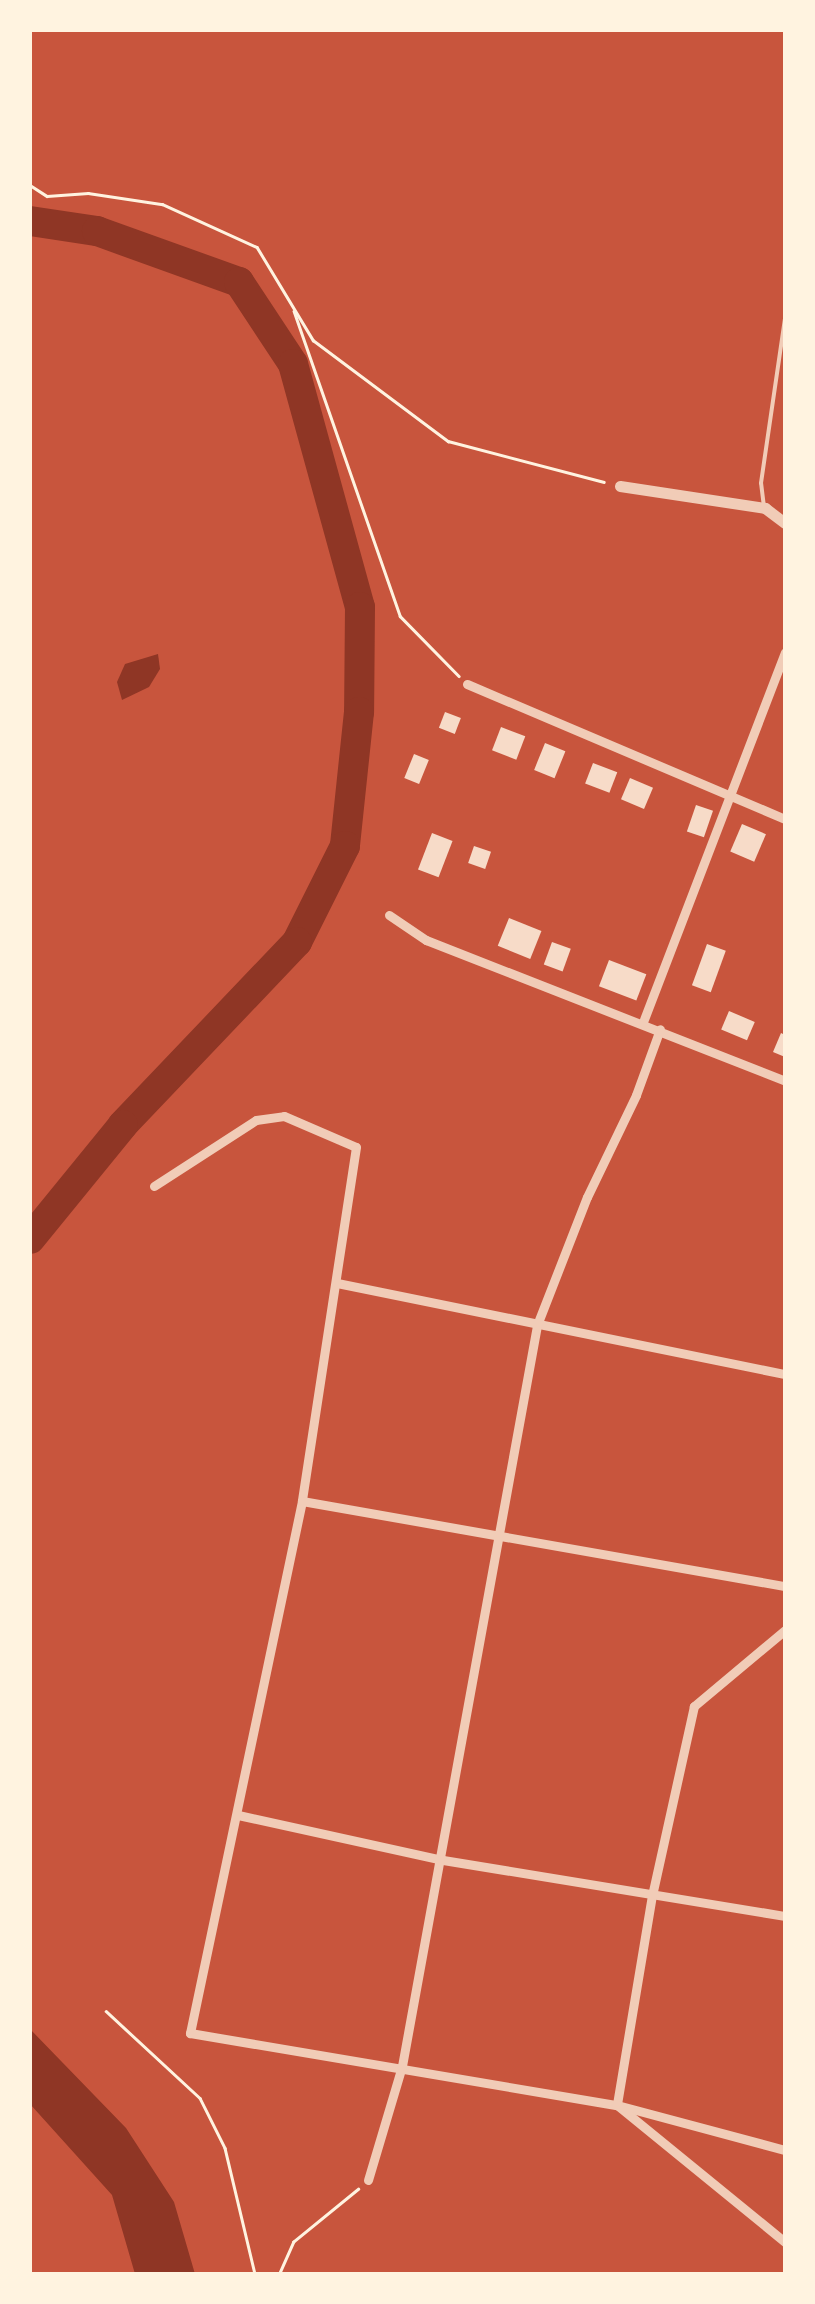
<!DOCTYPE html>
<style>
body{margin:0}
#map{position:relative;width:815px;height:2304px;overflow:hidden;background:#c8553d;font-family:"Work Sans",sans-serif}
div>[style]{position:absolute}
.water>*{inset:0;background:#8f3625}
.river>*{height:30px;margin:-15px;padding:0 15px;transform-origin:15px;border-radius:15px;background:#8f3625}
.building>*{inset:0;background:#f7dbc8;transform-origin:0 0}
.path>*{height:2.5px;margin:-1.25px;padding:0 1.25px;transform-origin:1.25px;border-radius:1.25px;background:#fff3e0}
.service>*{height:4px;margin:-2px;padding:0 2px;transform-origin:2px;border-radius:2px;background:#f1ccb7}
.minor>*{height:9px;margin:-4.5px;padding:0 4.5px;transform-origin:4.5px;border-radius:4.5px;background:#f1ccb7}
.tertiary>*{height:11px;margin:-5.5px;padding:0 5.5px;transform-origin:5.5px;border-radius:5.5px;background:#f1ccb7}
span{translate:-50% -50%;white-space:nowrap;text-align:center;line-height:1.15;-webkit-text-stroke:10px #fff3e0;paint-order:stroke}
.frame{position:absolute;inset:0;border:32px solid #fff3e0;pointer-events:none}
</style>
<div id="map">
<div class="water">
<div style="clip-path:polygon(158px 654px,160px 669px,149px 687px,122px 700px,117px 682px,125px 664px)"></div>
<div style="clip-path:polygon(30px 2029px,126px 2128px,174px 2202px,195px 2274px,135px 2274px,112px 2195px,30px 2104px)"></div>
</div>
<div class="river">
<div style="left:30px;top:221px;width:68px;rotate:8.5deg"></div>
<div style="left:97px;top:231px;width:151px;rotate:19.8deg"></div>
<div style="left:239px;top:282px;width:98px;rotate:56.6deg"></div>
<div style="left:293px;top:364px;width:252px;rotate:74.6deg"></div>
<div style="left:360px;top:607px;width:105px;rotate:90.5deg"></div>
<div style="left:359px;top:712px;width:135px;rotate:96deg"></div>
<div style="left:345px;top:846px;width:107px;rotate:116.6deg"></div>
<div style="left:297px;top:942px;width:253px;rotate:133.6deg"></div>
<div style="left:123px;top:1125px;width:147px;rotate:129.2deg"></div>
</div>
<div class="building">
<div style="left:445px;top:712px;width:17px;height:17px;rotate:21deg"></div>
<div style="left:501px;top:727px;width:26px;height:25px;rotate:21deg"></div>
<div style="left:545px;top:743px;width:22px;height:29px;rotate:22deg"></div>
<div style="left:414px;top:754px;width:16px;height:26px;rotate:22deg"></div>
<div style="left:593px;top:763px;width:26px;height:22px;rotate:21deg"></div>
<div style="left:630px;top:778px;width:25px;height:23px;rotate:23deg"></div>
<div style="left:696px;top:805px;width:18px;height:28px;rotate:19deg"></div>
<div style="left:742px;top:824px;width:26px;height:30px;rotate:23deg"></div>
<div style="left:432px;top:833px;width:22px;height:39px;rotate:21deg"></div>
<div style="left:474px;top:846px;width:18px;height:18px;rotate:19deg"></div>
<div style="left:509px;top:918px;width:35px;height:30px;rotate:22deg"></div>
<div style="left:552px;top:942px;width:20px;height:24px;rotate:20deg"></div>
<div style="left:707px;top:944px;width:20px;height:44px;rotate:20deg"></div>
<div style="left:609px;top:960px;width:40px;height:28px;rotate:21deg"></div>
<div style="left:729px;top:1011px;width:28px;height:20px;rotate:23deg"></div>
<div style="clip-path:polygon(781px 1033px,785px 1035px,785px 1057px,773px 1052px)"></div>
</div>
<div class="path">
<div style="left:30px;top:185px;width:20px;rotate:33deg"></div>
<div style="left:47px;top:196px;width:41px;rotate:-4.2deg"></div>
<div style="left:88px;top:193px;width:75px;rotate:8.5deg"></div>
<div style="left:162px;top:204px;width:104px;rotate:24.4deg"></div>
<div style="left:257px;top:247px;width:109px;rotate:58.9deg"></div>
<div style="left:313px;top:340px;width:169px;rotate:36.8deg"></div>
<div style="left:448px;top:441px;width:161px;rotate:14.7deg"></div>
<div style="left:294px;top:311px;width:323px;rotate:70.8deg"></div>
<div style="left:400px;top:616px;width:84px;rotate:45.5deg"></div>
<div style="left:106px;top:2011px;width:128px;rotate:42.8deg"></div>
<div style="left:200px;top:2098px;width:56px;rotate:63.4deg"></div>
<div style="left:225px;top:2148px;width:130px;rotate:76.6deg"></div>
<div style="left:279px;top:2274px;width:35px;rotate:-66deg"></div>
<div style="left:293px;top:2242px;width:84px;rotate:-39.2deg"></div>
</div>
<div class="service">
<div style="left:764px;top:507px;width:24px;rotate:-97deg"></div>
<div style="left:761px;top:483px;width:166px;rotate:-81.7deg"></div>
</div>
<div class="minor">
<div style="left:467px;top:684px;width:345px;rotate:23deg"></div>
<div style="left:389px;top:915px;width:45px;rotate:34deg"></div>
<div style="left:426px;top:940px;width:386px;rotate:21.4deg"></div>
<div style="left:643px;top:1022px;width:396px;rotate:-69deg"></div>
<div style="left:154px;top:1186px;width:121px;rotate:-32.9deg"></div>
<div style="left:256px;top:1120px;width:28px;rotate:-8deg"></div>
<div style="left:284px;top:1116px;width:78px;rotate:23.3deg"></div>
<div style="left:356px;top:1147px;width:358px;rotate:98.7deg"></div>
<div style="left:302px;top:1501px;width:544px;rotate:101.89deg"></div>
<div style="left:190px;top:2033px;width:433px;rotate:9.6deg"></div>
<div style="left:617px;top:2105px;width:174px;rotate:15deg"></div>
<div style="left:337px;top:1283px;width:457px;rotate:11.5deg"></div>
<div style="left:302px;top:1501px;width:490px;rotate:10deg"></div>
<div style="left:785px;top:1630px;width:119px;rotate:140.1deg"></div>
<div style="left:694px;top:1706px;width:194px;rotate:102.5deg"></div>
<div style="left:652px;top:1895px;width:213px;rotate:99.5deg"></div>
<div style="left:617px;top:2105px;width:217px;rotate:39.2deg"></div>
<div style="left:238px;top:1815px;width:210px;rotate:12.4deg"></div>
<div style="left:443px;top:1860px;width:347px;rotate:9.3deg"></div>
<div style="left:368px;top:2180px;width:119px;rotate:-73.4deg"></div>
<div style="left:402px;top:2066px;width:753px;rotate:-79.67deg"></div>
<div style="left:537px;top:1325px;width:137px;rotate:-68.7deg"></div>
<div style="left:587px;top:1197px;width:113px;rotate:-64.3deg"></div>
<div style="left:636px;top:1095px;width:70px;rotate:-70deg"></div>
</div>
<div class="tertiary">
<div style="left:620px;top:486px;width:147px;rotate:8.6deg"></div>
<div style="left:765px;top:508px;width:25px;rotate:37deg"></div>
</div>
<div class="frame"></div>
</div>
